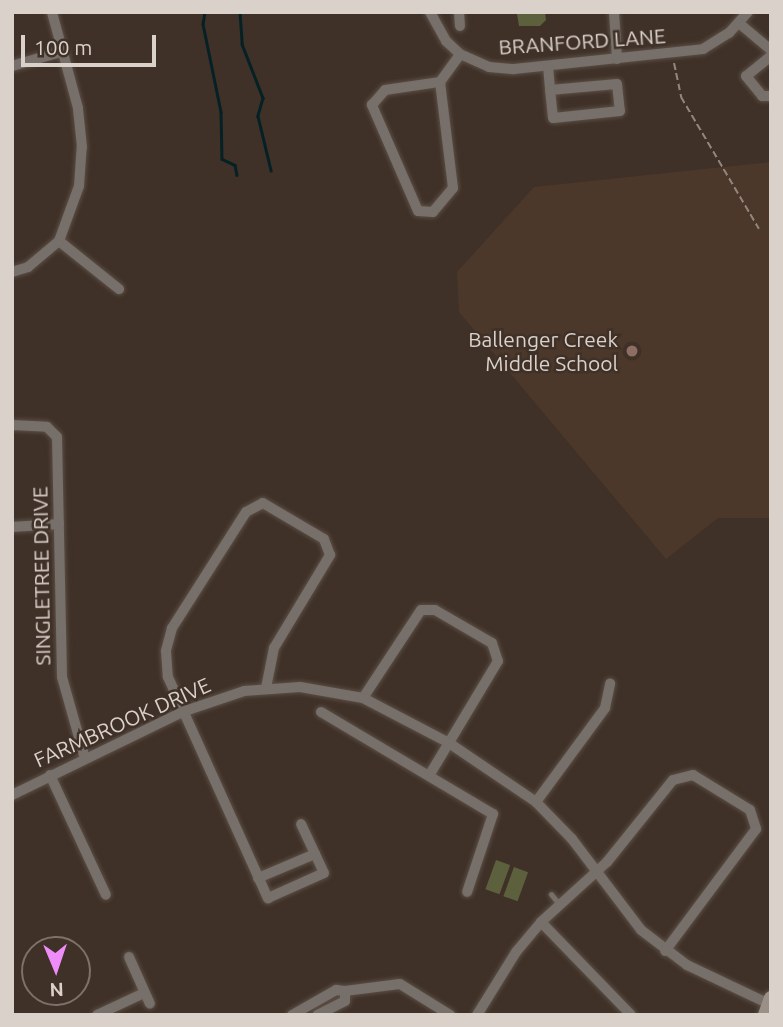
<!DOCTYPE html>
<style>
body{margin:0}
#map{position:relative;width:783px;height:1027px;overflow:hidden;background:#3f3127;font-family:Ubuntu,sans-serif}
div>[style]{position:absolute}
.built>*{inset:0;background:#4c382a}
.green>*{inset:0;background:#5d603c;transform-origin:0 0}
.stream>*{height:2.5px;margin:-1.25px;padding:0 1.25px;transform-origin:1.25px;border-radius:1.25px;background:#062125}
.path>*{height:2px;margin-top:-1px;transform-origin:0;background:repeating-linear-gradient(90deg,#92877f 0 7px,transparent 0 10.5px)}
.roads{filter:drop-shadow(0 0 2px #5b4e45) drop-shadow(0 0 2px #5b4e45)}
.lane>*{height:5px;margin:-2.5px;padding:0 2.5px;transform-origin:2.5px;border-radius:2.5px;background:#766f6a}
.street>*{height:10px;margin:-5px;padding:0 5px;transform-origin:5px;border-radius:5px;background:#766f6a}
.secondary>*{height:14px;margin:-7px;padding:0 7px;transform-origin:7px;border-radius:7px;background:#9b9088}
.dots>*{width:19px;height:19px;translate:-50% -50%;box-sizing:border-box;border:4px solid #3f3127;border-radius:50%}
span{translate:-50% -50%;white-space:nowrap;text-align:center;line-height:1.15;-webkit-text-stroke:5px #3f3127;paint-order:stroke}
.street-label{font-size:21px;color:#dad1cb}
.poi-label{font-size:21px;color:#dad1cb}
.right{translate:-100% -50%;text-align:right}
.frame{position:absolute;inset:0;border:14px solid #dad1cb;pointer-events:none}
.north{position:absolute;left:21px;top:936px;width:70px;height:70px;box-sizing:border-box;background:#3f3127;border:2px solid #7d7169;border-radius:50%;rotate:178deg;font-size:19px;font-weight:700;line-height:28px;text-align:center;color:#dad1cb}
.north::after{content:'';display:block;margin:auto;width:24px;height:32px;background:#ee8cf8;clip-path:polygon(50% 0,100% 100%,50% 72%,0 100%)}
.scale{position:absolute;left:21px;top:35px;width:135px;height:32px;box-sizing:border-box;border:4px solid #dad1cb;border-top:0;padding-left:9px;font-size:21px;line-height:24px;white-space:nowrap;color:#dad1cb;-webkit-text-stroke:5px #3f3127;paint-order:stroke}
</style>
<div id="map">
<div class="built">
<div style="clip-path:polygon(771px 162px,771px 518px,718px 518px,666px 559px,459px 312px,457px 272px,534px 187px)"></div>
</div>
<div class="green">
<div style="clip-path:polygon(545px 12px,546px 20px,540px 26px,519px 26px,517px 14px)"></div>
<div style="left:496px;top:860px;width:15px;height:31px;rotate:20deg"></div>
<div style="left:514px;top:867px;width:15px;height:31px;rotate:20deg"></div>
</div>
<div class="stream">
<div style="left:205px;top:12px;width:12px;rotate:99deg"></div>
<div style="left:203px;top:24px;width:90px;rotate:78.4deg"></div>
<div style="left:221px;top:112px;width:47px;rotate:88.8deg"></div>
<div style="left:222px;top:159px;width:14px;rotate:25deg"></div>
<div style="left:235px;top:165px;width:10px;rotate:79deg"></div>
<div style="left:240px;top:12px;width:32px;rotate:86deg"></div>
<div style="left:242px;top:44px;width:58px;rotate:68.7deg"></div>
<div style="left:263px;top:98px;width:19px;rotate:106deg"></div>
<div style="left:258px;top:116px;width:56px;rotate:76.5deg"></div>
</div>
<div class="path">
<div style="left:674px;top:63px;width:35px;rotate:78deg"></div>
<div style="left:681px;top:97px;width:153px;rotate:59.4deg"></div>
</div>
<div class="roads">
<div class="lane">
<div style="left:551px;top:894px;width:14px;rotate:51deg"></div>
</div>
<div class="street">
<div style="left:430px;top:12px;width:33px;rotate:61deg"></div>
<div style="left:446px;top:41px;width:19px;rotate:43deg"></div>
<div style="left:460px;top:54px;width:32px;rotate:24deg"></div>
<div style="left:489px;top:67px;width:25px;rotate:5deg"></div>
<div style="left:514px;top:69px;width:190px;rotate:-6deg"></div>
<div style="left:703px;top:49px;width:31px;rotate:-32deg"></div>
<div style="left:729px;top:33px;width:28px;rotate:-48deg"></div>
<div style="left:459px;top:12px;width:14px;rotate:86deg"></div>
<div style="left:614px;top:12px;width:47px;rotate:86.3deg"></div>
<div style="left:740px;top:24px;width:40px;rotate:40deg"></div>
<div style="left:771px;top:56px;width:32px;rotate:141deg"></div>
<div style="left:746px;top:76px;width:26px;rotate:51deg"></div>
<div style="left:762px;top:96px;width:9px"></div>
<div style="left:12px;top:66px;width:54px;rotate:-16.1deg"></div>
<div style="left:548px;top:66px;width:24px;rotate:85deg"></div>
<div style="left:550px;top:90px;width:67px;rotate:-5.1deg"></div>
<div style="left:617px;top:84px;width:27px;rotate:84deg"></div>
<div style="left:620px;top:111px;width:67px;rotate:174deg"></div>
<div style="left:553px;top:118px;width:28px;rotate:-96deg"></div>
<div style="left:440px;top:82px;width:107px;rotate:83deg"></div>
<div style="left:453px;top:188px;width:31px;rotate:130deg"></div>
<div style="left:433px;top:212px;width:15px;rotate:-176deg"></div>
<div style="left:418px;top:211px;width:116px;rotate:-113.5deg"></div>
<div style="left:372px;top:105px;width:20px;rotate:-49deg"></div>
<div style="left:385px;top:90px;width:56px;rotate:-8.3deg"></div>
<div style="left:440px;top:82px;width:34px;rotate:-54deg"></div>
<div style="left:59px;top:241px;width:77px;rotate:38.7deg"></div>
<div style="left:12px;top:272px;width:17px;rotate:-17deg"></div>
<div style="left:28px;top:267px;width:40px;rotate:-40deg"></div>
<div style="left:59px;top:241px;width:59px;rotate:-70deg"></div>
<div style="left:79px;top:186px;width:39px;rotate:-86deg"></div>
<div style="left:82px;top:147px;width:39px;rotate:-96deg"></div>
<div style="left:78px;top:108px;width:99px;rotate:-105.2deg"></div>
<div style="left:12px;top:425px;width:35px;rotate:3deg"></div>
<div style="left:47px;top:427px;width:14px;rotate:45deg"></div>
<div style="left:57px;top:437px;width:240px;rotate:88.8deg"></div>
<div style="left:62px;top:677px;width:85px;rotate:74.3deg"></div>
<div style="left:12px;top:527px;width:47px;rotate:-3.7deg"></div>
<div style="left:266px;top:688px;width:41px;rotate:-78.7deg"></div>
<div style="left:274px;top:648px;width:109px;rotate:-58.9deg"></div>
<div style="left:330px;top:555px;width:17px;rotate:-111deg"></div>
<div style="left:324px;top:539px;width:71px;rotate:-149.5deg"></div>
<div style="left:263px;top:503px;width:19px;rotate:152deg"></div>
<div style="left:246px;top:512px;width:138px;rotate:122.5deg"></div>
<div style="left:172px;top:628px;width:24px;rotate:105deg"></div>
<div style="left:166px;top:651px;width:26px;rotate:86deg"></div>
<div style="left:168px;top:677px;width:243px;rotate:65.7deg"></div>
<div style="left:268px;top:898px;width:61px;rotate:-24.1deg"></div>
<div style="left:324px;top:873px;width:54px;rotate:-115.1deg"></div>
<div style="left:363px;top:698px;width:105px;rotate:-56.6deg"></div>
<div style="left:421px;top:610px;width:14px"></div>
<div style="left:435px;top:610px;width:66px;rotate:30.1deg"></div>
<div style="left:492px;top:643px;width:19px;rotate:72deg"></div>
<div style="left:498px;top:661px;width:132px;rotate:121deg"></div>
<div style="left:321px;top:712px;width:200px;rotate:30.7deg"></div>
<div style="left:493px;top:814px;width:82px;rotate:108.4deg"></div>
<div style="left:50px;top:775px;width:132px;rotate:65deg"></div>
<div style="left:12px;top:795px;width:189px;rotate:-26deg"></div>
<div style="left:182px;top:712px;width:65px;rotate:-18.7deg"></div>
<div style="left:244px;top:691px;width:56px;rotate:-4.1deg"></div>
<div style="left:300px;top:687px;width:64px;rotate:9.9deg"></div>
<div style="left:363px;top:698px;width:97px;rotate:27.6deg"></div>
<div style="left:449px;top:743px;width:105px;rotate:34.1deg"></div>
<div style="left:536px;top:802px;width:52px;rotate:45.8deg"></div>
<div style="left:572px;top:839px;width:114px;rotate:52.8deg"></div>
<div style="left:641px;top:930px;width:58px;rotate:37.3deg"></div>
<div style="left:687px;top:965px;width:91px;rotate:25.4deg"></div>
<div style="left:536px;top:802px;width:117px;rotate:-53.7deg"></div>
<div style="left:605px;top:708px;width:25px;rotate:-78deg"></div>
<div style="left:258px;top:878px;width:62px;rotate:-22.8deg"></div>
<div style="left:541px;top:922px;width:129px;rotate:45.9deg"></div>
<div style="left:129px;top:957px;width:51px;rotate:65.9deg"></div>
<div style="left:345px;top:991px;width:55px;rotate:-7.3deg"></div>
<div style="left:400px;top:984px;width:59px;rotate:31.8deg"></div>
<div style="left:97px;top:1015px;width:52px;rotate:-25.1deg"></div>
<div style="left:292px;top:1015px;width:51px;rotate:-29.6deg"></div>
<div style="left:336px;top:990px;width:9px;rotate:6deg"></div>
<div style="left:345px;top:991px;width:10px;rotate:90deg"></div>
<div style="left:345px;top:1001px;width:31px;rotate:153deg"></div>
<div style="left:477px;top:1015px;width:74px;rotate:-58.2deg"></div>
<div style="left:516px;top:952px;width:39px;rotate:-50deg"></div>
<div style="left:541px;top:922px;width:89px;rotate:-42.3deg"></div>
<div style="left:607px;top:862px;width:105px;rotate:-51.2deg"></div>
<div style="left:673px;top:780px;width:21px;rotate:-14deg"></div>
<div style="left:693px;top:775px;width:67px;rotate:31.6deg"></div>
<div style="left:750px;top:810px;width:20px;rotate:72deg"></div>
<div style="left:756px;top:829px;width:152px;rotate:126.7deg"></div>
</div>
<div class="secondary">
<div style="left:765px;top:1015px;width:18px;rotate:-71deg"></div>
</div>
</div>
<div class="dots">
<div style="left:632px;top:351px;background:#8d6e63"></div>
</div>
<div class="street-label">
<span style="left:582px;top:41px;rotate:-4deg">BRANFORD LANE</span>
<span style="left:41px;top:576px;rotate:-91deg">SINGLETREE DRIVE</span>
<span style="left:122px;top:722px;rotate:-24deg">FARMBROOK DRIVE</span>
</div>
<div class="poi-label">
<span class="right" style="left:618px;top:351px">Ballenger Creek<br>Middle School</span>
</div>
<div class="frame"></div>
<div class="north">N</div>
<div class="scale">100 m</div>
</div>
